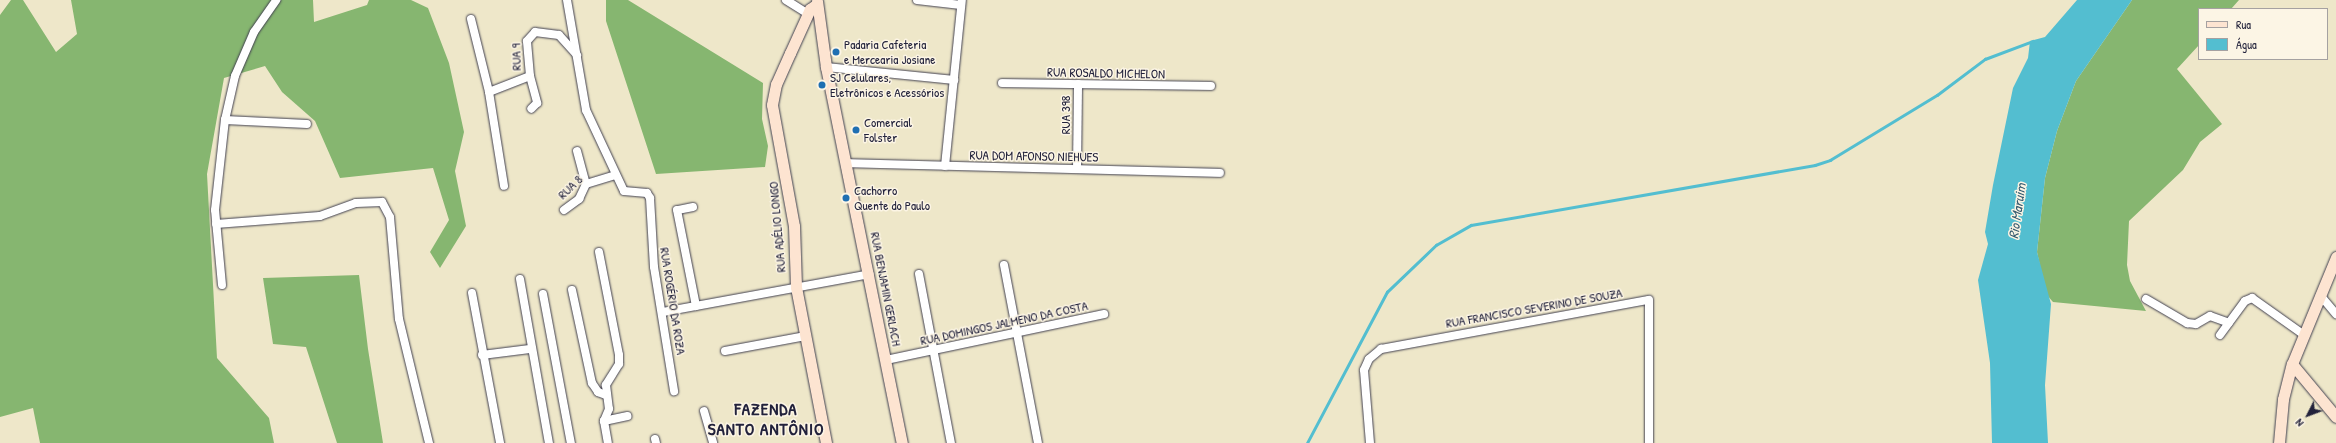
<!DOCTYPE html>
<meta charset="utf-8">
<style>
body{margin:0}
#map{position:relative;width:2336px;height:443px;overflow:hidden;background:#eee7c9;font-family:"Patrick Hand",sans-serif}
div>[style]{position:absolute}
.forest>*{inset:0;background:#86b670}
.water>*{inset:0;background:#53bed0}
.stream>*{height:2.5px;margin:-1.25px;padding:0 1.25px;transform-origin:1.25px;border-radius:1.25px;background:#53bed0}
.roads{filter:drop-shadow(0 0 1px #414050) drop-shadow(0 0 1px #414050)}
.street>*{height:8px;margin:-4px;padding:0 4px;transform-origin:4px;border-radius:4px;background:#fff}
.secondary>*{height:11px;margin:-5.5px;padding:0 5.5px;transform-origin:5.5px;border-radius:5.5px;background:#fde4d1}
.dots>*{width:11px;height:11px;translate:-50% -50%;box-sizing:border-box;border:2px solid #fcf5e5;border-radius:50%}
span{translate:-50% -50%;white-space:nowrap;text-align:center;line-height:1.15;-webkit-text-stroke:3px #fcf5e5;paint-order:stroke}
.poi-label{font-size:13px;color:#22223b}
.left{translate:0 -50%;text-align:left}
.street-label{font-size:13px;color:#22223b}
.water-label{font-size:14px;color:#33596f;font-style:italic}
.district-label{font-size:17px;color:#22223b;font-weight:700;letter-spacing:1px}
.legend{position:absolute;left:2198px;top:8px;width:130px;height:52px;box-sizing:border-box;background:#fcf5e5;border:1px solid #a5a1a1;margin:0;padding:5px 7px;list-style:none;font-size:12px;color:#22223b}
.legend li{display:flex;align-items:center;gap:8px;height:20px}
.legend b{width:20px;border:1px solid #a5a1a1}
.north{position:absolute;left:2288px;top:395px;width:40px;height:40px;-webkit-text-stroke:3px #fcf5e5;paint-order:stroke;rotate:228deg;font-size:11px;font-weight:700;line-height:16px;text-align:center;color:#22223b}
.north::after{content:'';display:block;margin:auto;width:14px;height:18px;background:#22223b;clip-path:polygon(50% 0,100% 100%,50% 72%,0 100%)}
</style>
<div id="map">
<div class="forest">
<div style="clip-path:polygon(11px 0,23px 0,56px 52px,77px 34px,71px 0,313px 0,314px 22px,367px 5px,369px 0,411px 0,428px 8px,449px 63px,464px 132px,455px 171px,466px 226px,440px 268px,430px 252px,449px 220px,433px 168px,340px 178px,315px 121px,282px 92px,265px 66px,224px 78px,207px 174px,217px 358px,269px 418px,274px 443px,40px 443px,33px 408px,0 417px,0 15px)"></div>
<div style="clip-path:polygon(606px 0,628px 0,763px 83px,762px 119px,768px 146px,765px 167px,656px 174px,606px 21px)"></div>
<div style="clip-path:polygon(2132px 0,2239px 0,2231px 9px,2199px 9px,2199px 45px,2177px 69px,2222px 124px,2200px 142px,2183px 170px,2129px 221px,2127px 265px,2130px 281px,2146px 311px,2053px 302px,2046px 294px,2037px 252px,2045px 178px,2057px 131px,2076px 81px)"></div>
<div style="clip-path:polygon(359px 275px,368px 349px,383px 443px,337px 443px,306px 347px,273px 344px,263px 278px)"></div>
</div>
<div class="water">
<div style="clip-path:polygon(2077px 0,2132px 0,2076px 81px,2057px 131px,2045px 178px,2037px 252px,2051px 304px,2045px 385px,2048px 443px,1992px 443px,1990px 363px,1978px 280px,1988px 244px,1985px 232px,1993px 185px,2013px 88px,2028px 58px,2030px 41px,2045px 37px)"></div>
</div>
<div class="stream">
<div style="left:1307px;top:443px;width:171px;rotate:-62.1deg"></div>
<div style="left:1387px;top:292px;width:68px;rotate:-43.8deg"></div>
<div style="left:1436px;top:245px;width:40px;rotate:-29.7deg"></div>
<div style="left:1471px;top:225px;width:349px;rotate:-9.9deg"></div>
<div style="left:1815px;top:165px;width:16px;rotate:-18deg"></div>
<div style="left:1830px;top:160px;width:125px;rotate:-31.3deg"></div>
<div style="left:1937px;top:95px;width:60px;rotate:-36.9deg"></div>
<div style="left:1985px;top:59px;width:51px;rotate:-20.6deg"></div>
</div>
<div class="roads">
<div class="street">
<div style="left:567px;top:0;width:112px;rotate:80.2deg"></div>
<div style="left:586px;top:110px;width:89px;rotate:64.9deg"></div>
<div style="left:624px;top:191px;width:23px;rotate:5deg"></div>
<div style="left:647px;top:193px;width:6px;rotate:59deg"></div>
<div style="left:650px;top:198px;width:69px;rotate:86.7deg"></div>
<div style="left:654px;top:267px;width:126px;rotate:80.8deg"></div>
<div style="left:786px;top:0;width:26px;rotate:32deg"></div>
<div style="left:917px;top:0;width:44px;rotate:6.5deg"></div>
<div style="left:471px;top:19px;width:75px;rotate:76.1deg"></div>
<div style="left:489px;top:92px;width:95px;rotate:80.9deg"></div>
<div style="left:826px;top:67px;width:129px;rotate:5.8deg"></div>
<div style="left:530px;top:76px;width:28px;rotate:75deg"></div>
<div style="left:537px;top:103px;width:8px;rotate:135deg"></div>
<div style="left:1002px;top:83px;width:209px;rotate:0.8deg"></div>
<div style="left:489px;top:92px;width:44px;rotate:-21.3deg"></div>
<div style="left:530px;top:76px;width:35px;rotate:-95deg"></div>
<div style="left:527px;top:41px;width:12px;rotate:-48deg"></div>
<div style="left:535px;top:32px;width:24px;rotate:7deg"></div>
<div style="left:559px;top:35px;width:27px;rotate:48deg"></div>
<div style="left:225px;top:120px;width:82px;rotate:2.8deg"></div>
<div style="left:577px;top:151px;width:34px;rotate:75deg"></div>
<div style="left:846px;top:163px;width:374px;rotate:1.5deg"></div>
<div style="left:945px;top:166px;width:167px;rotate:-84.2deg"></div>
<div style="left:1077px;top:169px;width:85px;rotate:-89.3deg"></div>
<div style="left:693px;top:207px;width:16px;rotate:169deg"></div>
<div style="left:677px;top:210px;width:98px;rotate:78.8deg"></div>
<div style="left:564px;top:210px;width:19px;rotate:-36deg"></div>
<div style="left:579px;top:199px;width:17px;rotate:-65deg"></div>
<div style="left:586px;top:184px;width:30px;rotate:-17deg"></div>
<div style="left:216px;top:224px;width:104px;rotate:-4.4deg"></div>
<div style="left:320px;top:216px;width:38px;rotate:-20deg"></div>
<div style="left:356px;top:203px;width:26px;rotate:-2deg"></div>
<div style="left:382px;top:202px;width:17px;rotate:62deg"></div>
<div style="left:390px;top:217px;width:102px;rotate:85deg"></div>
<div style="left:399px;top:319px;width:128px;rotate:76.4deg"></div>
<div style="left:599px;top:252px;width:105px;rotate:79deg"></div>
<div style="left:619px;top:355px;width:9px;rotate:90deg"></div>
<div style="left:619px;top:364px;width:25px;rotate:122deg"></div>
<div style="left:606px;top:385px;width:24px;rotate:83deg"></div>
<div style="left:609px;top:409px;width:13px;rotate:113deg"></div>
<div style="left:604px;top:421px;width:22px;rotate:80deg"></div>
<div style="left:1004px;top:265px;width:181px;rotate:79.2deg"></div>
<div style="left:919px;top:274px;width:172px;rotate:79.3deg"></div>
<div style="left:520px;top:279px;width:167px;rotate:80deg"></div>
<div style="left:222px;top:285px;width:75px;rotate:-95.3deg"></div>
<div style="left:215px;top:210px;width:91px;rotate:-83.7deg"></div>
<div style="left:225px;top:120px;width:45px;rotate:-77.2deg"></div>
<div style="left:235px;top:76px;width:48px;rotate:-66.6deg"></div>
<div style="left:254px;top:32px;width:39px;rotate:-55deg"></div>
<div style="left:572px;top:290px;width:95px;rotate:77.9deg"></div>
<div style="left:592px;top:383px;width:11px;rotate:56deg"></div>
<div style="left:598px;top:392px;width:9px;rotate:21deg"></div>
<div style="left:472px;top:293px;width:153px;rotate:79.4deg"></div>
<div style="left:543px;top:294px;width:152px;rotate:79.4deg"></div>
<div style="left:2320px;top:295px;width:25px;rotate:50deg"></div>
<div style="left:2146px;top:299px;width:48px;rotate:30.3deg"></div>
<div style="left:2187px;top:323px;width:9px;rotate:6deg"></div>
<div style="left:2196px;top:324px;width:16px;rotate:-30deg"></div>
<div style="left:2210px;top:316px;width:20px;rotate:20deg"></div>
<div style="left:663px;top:312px;width:210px;rotate:-10.4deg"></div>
<div style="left:2220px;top:335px;width:42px;rotate:-53.7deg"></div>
<div style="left:2245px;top:301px;width:8px;rotate:-23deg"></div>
<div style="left:2252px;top:298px;width:64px;rotate:35.4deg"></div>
<div style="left:725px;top:351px;width:82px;rotate:-10.5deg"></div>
<div style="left:482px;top:355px;width:48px;rotate:-7.1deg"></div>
<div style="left:886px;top:360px;width:223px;rotate:-11.9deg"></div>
<div style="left:704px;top:411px;width:33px;rotate:74deg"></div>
<div style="left:604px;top:421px;width:24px;rotate:-12deg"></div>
<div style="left:655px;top:439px;width:4px;rotate:76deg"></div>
<div style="left:1370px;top:443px;width:73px;rotate:-94.7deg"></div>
<div style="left:1364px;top:370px;width:12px;rotate:-66deg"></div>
<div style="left:1369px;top:359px;width:16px;rotate:-40deg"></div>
<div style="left:1381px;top:349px;width:272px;rotate:-10.4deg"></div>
<div style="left:1649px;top:300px;width:143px;rotate:90deg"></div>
</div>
<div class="secondary">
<div style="left:817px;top:1px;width:67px;rotate:82.2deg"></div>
<div style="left:826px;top:67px;width:384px;rotate:78.6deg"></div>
<div style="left:817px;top:4px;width:9px;rotate:144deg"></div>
<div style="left:810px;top:9px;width:48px;rotate:114.4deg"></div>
<div style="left:790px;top:53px;width:34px;rotate:114deg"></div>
<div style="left:776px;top:84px;width:21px;rotate:101deg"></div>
<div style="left:772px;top:105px;width:123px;rotate:79.7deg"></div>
<div style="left:794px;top:226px;width:61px;rotate:88.1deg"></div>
<div style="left:796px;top:287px;width:159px;rotate:79.1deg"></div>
<div style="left:2292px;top:364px;width:69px;rotate:50.3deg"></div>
<div style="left:2279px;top:443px;width:44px;rotate:-84.8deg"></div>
<div style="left:2283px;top:399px;width:36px;rotate:-76deg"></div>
<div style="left:2292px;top:364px;width:116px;rotate:-67.6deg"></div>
</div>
</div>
<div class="dots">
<div style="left:836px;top:52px;background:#1f6fb2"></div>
<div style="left:822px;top:85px;background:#1f6fb2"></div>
<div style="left:856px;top:130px;background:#1f6fb2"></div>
<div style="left:846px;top:198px;background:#1f6fb2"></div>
</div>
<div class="poi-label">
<span class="left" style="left:844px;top:52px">Padaria Cafeteria<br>e Mercearia Josiane</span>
<span class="left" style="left:830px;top:85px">SJ Celulares,<br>Eletrônicos e Acessórios</span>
<span class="left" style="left:864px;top:130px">Comercial<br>Folster</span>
<span class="left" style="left:854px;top:198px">Cachorro<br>Quente do Paulo</span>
</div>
<div class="street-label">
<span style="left:516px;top:57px;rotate:-91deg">RUA 9</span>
<span style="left:1106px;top:73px;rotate:1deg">RUA ROSALDO MICHELON</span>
<span style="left:1065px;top:115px;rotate:-90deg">RUA 398</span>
<span style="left:1034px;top:156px;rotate:1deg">RUA DOM AFONSO NIEHUES</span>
<span style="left:570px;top:187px;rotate:-44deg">RUA 8</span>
<span style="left:777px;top:227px;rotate:-95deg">RUA ADÉLIO LONGO</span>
<span style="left:886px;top:289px;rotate:79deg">RUA BENJAMIN GERLACH</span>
<span style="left:673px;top:301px;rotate:81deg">RUA ROGÉRIO DA ROZA</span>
<span style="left:1534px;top:308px;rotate:-10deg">RUA FRANCISCO SEVERINO DE SOUZA</span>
<span style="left:1004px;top:323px;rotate:-12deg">RUA DOMINGOS JALMENO DA COSTA</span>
</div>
<div class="water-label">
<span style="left:2017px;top:211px;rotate:-82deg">Rio Maruim</span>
</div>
<div class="district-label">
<span style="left:766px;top:419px">FAZENDA<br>SANTO ANTÔNIO</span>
</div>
<ul class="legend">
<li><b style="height:5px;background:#fde4d1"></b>Rua</li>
<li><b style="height:11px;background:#53bed0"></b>Água</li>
</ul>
<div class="north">N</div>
</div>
